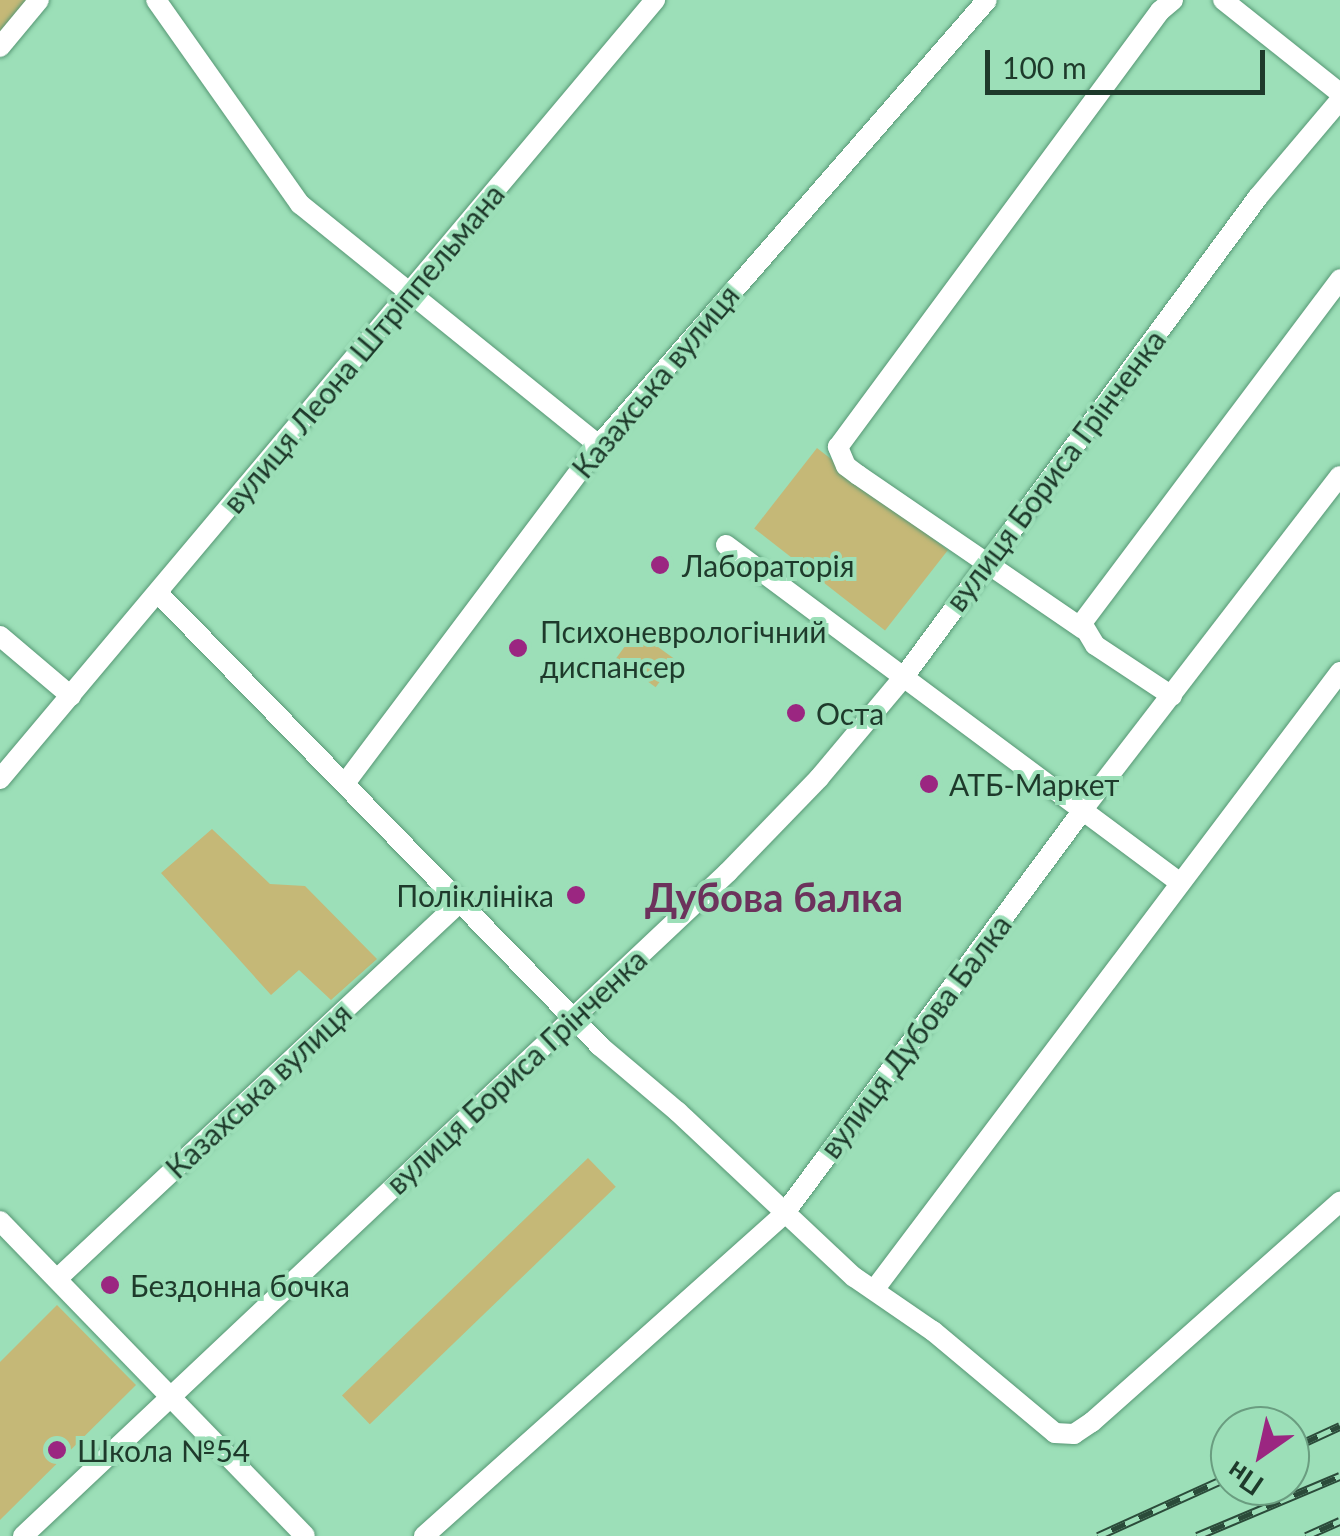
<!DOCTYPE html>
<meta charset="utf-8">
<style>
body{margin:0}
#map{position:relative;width:1340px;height:1536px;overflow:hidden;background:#9cdfb8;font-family:Lato,sans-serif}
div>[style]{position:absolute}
.green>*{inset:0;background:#c5b877;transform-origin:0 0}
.roads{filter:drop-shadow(0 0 2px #569774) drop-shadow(0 0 2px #569774)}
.minor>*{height:20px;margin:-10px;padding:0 10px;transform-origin:10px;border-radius:10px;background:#fff}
.rail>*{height:9px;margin-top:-4.5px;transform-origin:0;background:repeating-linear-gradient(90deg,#9cdfb8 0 15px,#2b4b3a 0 30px);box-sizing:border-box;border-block:2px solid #2b4b3a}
.dots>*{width:28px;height:28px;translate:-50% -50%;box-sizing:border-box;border:5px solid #9cdfb8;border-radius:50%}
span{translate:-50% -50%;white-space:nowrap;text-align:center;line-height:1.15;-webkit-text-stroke:8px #9cdfb8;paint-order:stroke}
.street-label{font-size:30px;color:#1e3a2b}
.poi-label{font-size:30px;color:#1e3a2b}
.left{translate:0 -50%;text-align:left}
.right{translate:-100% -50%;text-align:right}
.district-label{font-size:40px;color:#6c325c;font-weight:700}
.north{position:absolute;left:1210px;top:1406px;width:100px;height:100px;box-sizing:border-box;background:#9cdfb8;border:2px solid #6a9d80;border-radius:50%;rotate:214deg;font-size:28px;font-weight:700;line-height:40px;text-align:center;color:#1e3a2b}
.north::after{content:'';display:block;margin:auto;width:35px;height:45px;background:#9b2681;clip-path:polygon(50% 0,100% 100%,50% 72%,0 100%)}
.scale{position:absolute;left:985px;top:50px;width:280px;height:45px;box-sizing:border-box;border:5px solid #1e3a2b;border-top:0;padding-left:12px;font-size:30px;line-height:35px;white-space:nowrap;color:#1e3a2b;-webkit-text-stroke:8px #9cdfb8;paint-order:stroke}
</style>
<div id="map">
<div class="green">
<div style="clip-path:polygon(0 0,39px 0,0 47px)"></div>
<div style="left:817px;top:448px;width:166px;height:102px;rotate:38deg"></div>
<div style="left:636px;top:631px;width:49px;height:34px;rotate:36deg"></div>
<div style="clip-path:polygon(212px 829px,270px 884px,305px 886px,377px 959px,331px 1000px,299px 970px,271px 995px,161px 873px)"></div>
<div style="left:588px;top:1158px;width:40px;height:342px;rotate:46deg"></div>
<div style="clip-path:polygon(57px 1305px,136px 1385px,0 1520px,0 1362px)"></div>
</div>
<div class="roads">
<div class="minor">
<div style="left:156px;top:0;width:250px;rotate:54.8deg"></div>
<div style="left:300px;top:204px;width:384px;rotate:38.9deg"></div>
<div style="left:1223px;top:0;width:149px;rotate:38.5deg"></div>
<div style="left:0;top:47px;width:61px;rotate:-50.3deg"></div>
<div style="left:726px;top:545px;width:565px;rotate:36.65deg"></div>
<div style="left:158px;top:593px;width:633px;rotate:45.7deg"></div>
<div style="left:600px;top:1046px;width:102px;rotate:40.2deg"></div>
<div style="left:678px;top:1112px;width:241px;rotate:43.2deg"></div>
<div style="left:854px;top:1277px;width:96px;rotate:34.4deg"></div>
<div style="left:933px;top:1331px;width:159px;rotate:39.9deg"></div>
<div style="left:1055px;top:1433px;width:19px;rotate:3deg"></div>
<div style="left:1074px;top:1434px;width:22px;rotate:-34deg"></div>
<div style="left:1092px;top:1422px;width:332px;rotate:-41.6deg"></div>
<div style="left:1083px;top:629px;width:273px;rotate:-145.6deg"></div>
<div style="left:858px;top:475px;width:15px;rotate:-143deg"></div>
<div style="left:846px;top:466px;width:21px;rotate:-113deg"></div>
<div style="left:838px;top:447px;width:542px;rotate:-53.55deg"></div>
<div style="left:1160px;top:11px;width:17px;rotate:-40deg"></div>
<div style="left:0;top:636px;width:93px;rotate:40.2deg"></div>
<div style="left:1172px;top:696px;width:92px;rotate:-146.5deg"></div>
<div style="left:1095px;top:645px;width:26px;rotate:-121deg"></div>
<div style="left:1082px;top:623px;width:430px;rotate:-53.1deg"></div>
<div style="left:0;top:779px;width:1018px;rotate:-49.94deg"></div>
<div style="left:346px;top:782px;width:421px;rotate:-53.1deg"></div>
<div style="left:599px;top:445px;width:590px;rotate:-48.91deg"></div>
<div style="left:0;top:1221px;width:438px;rotate:45.9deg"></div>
<div style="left:57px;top:1279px;width:552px;rotate:-43.09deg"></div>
<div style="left:874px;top:1290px;width:774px;rotate:-52.98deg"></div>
<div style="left:23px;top:1536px;width:968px;rotate:-43.28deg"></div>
<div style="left:728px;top:872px;width:131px;rotate:-45.9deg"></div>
<div style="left:819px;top:778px;width:131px;rotate:-50deg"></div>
<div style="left:903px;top:678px;width:598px;rotate:-53.57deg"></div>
<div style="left:1258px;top:197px;width:127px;rotate:-49.8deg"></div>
<div style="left:424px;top:1536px;width:483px;rotate:-41.8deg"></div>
<div style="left:784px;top:1214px;width:500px;rotate:-53.5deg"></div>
<div style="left:1081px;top:812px;width:424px;rotate:-52.4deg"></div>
</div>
</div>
<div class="rail">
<div style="left:1290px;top:1449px;width:55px;rotate:-24.7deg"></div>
<div style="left:1098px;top:1536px;width:145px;rotate:-24.4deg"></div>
<div style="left:1197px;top:1536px;width:155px;rotate:-22.8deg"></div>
<div style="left:1306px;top:1536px;width:37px;rotate:-24deg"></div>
</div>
<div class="dots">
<div style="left:660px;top:565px;background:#9b2681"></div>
<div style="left:518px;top:648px;background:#9b2681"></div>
<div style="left:796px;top:713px;background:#9b2681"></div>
<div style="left:929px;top:784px;background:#9b2681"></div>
<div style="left:576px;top:895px;background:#9b2681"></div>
<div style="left:110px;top:1285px;background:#9b2681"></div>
<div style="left:57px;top:1450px;background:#9b2681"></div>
</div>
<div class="street-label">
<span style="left:363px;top:348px;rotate:-50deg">вулиця Леона Штріппельмана</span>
<span style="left:655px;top:381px;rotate:-50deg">Казахська вулиця</span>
<span style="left:1055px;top:470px;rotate:-53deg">вулиця Бориса Грінченка</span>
<span style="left:915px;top:1036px;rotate:-53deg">вулиця Дубова Балка</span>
<span style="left:516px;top:1071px;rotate:-43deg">вулиця Бориса Грінченка</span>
<span style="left:258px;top:1090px;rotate:-43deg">Казахська вулиця</span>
</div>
<div class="poi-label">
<span class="left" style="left:682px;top:565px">Лабораторія</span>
<span class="left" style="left:540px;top:648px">Психоневрологічний<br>диспансер</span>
<span class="left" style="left:816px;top:713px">Оста</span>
<span class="left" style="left:949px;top:784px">АТБ-Маркет</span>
<span class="right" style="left:554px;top:895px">Поліклініка</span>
<span class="left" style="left:130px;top:1285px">Бездонна бочка</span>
<span class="left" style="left:77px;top:1450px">Школа №54</span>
</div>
<div class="district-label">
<span style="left:774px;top:897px">Дубова балка</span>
</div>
<div class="north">Пн</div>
<div class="scale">100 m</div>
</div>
